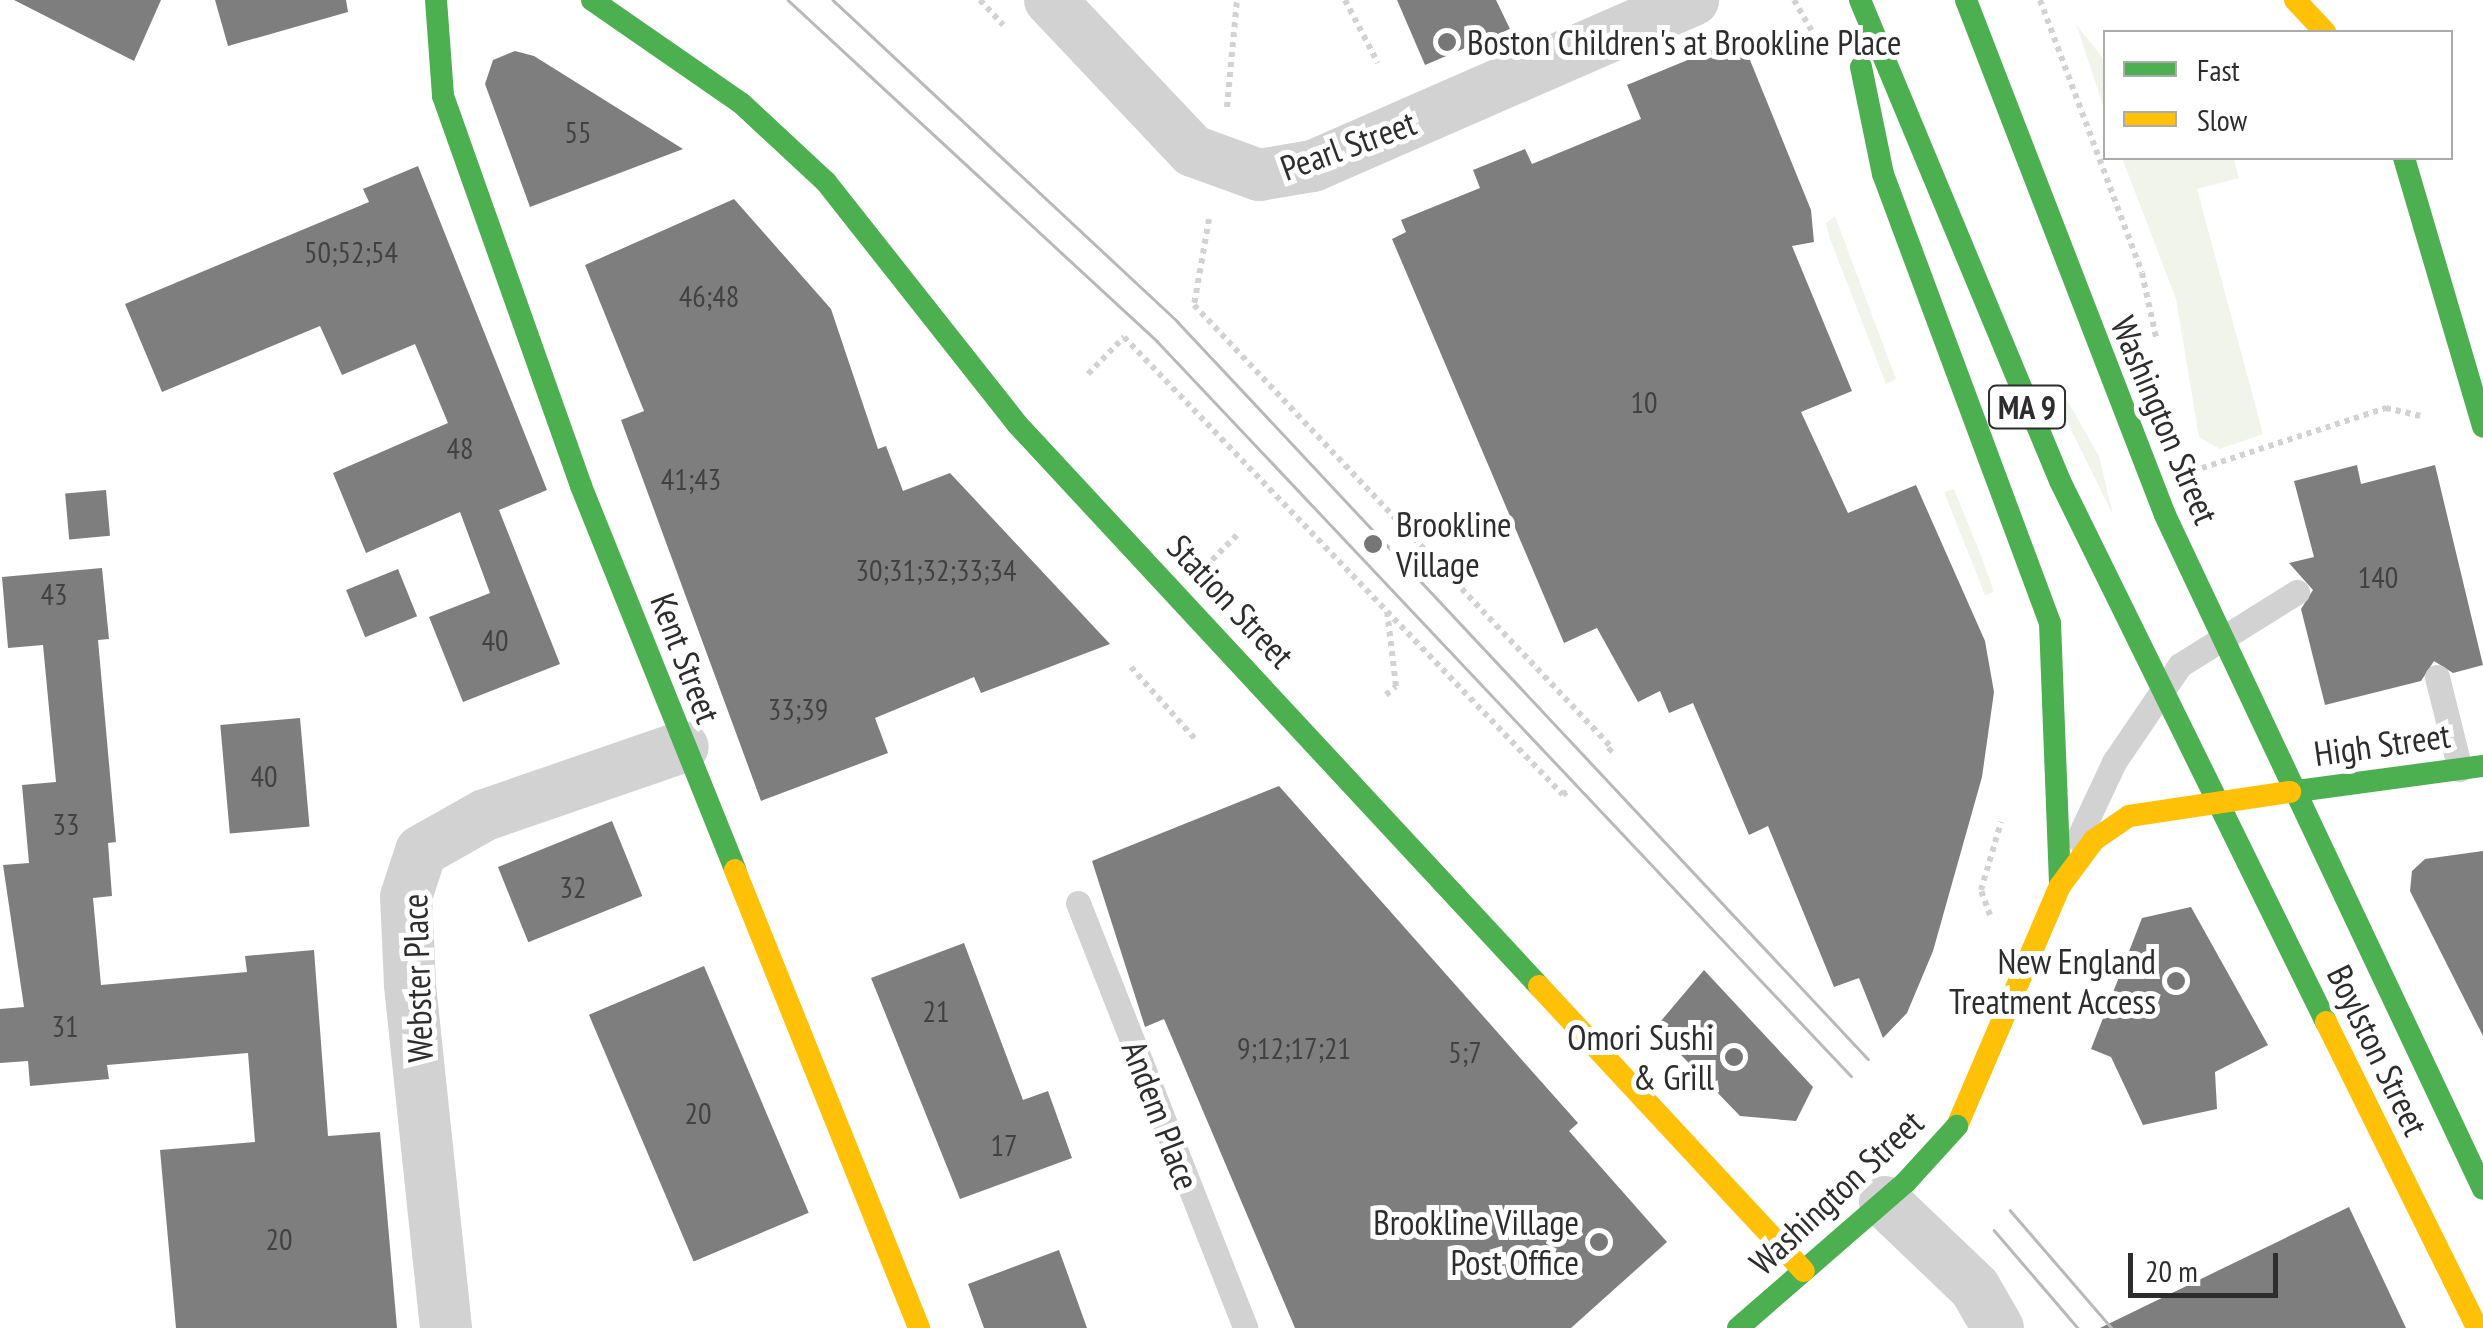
<!DOCTYPE html>
<style>
body{margin:0}
#map{position:relative;width:2483px;height:1328px;overflow:hidden;background:#fff;font-family:"PT Sans Narrow",sans-serif}
div>[style]{position:absolute}
.green>*{inset:0;background:#f1f4eb}
.building>*{inset:0;background:#7e7e7e;transform-origin:0 0}
.path>*{height:6px;margin-top:-3px;transform-origin:0;background:repeating-linear-gradient(90deg,#d2d2d2 0 5px,transparent 0 10px)}
.lane>*{height:25px;margin:-12.5px;padding:0 12.5px;transform-origin:12.5px;border-radius:12.5px;background:#d2d2d2}
.street>*{height:52px;margin:-26px;padding:0 26px;transform-origin:26px;border-radius:26px;background:#d2d2d2}
.fast>*{height:22px;margin:-11px;padding:0 11px;transform-origin:11px;border-radius:11px;background:#4caf50}
.slow>*{height:22px;margin:-11px;padding:0 11px;transform-origin:11px;border-radius:11px;background:#ffc107}
.tram>*{height:2.5px;margin:-1.25px;padding:0 1.25px;transform-origin:1.25px;border-radius:1.25px;background:#b9b9b9}
.fast-bridge>*{height:22px;margin:-11px;padding:0 11px;transform-origin:11px;border-radius:11px;background:#4caf50}
.dots>*{width:28px;height:28px;translate:-50% -50%;box-sizing:border-box;border:5px solid #fff;border-radius:50%}
span{translate:-50% -50%;white-space:nowrap;text-align:center;line-height:1.15;-webkit-text-stroke:10px #fff;paint-order:stroke}
.number-label{font-size:30px;color:#414141}
.number-label span{-webkit-text-stroke-width:0}
.shield-label span{padding:2px 8px;background:#fff;border:2px solid;border-radius:8px;-webkit-text-stroke-width:0}
.shield-label{font-size:32px;color:#2d2d2d;font-weight:700}
.poi-label{font-size:35px;color:#2d2d2d}
.left{translate:0 -50%;text-align:left}
.right{translate:-100% -50%;text-align:right}
.street-label{font-size:35px;color:#2d2d2d}
.legend{position:absolute;left:2103px;top:30px;width:350px;height:130px;box-sizing:border-box;background:#fff;border:2px solid #ababab;margin:0;padding:12px 18px;list-style:none;font-size:30px;color:#2d2d2d}
.legend li{display:flex;align-items:center;gap:20px;height:50px}
.legend b{width:50px;border:2px solid #ababab}
.scale{position:absolute;left:2128px;top:1253px;width:150px;height:45px;box-sizing:border-box;border:5px solid #2d2d2d;border-top:0;padding-left:12px;font-size:30px;line-height:35px;white-space:nowrap;color:#2d2d2d;-webkit-text-stroke:8px #fff;paint-order:stroke}
</style>
<div id="map">
<div class="green">
<div style="clip-path:polygon(2076px 24px,2105px 61px,2105px 111px)"></div>
<div style="clip-path:polygon(2122px 158px,2234px 158px,2239px 178px,2197px 189px,2263px 434px,2220px 449px,2199px 437px,2176px 299px)"></div>
<div style="clip-path:polygon(1835px 216px,1896px 379px,1886px 384px,1829px 236px,1826px 223px)"></div>
<div style="clip-path:polygon(2067px 400px,2099px 456px,2113px 515px,2059px 405px)"></div>
<div style="clip-path:polygon(1954px 489px,1983px 561px,1994px 592px,1985px 595px,1944px 492px)"></div>
</div>
<div class="building">
<div style="clip-path:polygon(14px 0,161px 0,134px 61px)"></div>
<div style="clip-path:polygon(215px 0,346px 0,348px 12px,228px 46px)"></div>
<div style="clip-path:polygon(1397px 0,1496px 0,1510px 29px,1425px 65px)"></div>
<div style="clip-path:polygon(1741px 38px,1811px 210px,1814px 242px,1792px 246px,1852px 391px,1801px 412px,1848px 513px,1916px 485px,1985px 641px,1994px 692px,1982px 777px,1933px 951px,1907px 1013px,1883px 1038px,1859px 978px,1834px 987px,1768px 826px,1749px 835px,1693px 703px,1669px 713px,1660px 691px,1638px 702px,1597px 628px,1564px 643px,1392px 239px,1406px 232px,1401px 220px,1480px 188px,1473px 170px,1525px 149px,1532px 164px,1641px 119px,1627px 85px)"></div>
<div style="clip-path:polygon(515px 51px,534px 56px,683px 149px,530px 207px,485px 84px,493px 60px)"></div>
<div style="clip-path:polygon(418px 166px,547px 490px,499px 510px,560px 664px,463px 702px,429px 617px,490px 593px,460px 512px,366px 553px,333px 473px,448px 423px,415px 344px,342px 375px,320px 326px,162px 392px,125px 304px,369px 202px,363px 189px)"></div>
<div style="clip-path:polygon(734px 199px,831px 309px,878px 449px,886px 446px,903px 491px,950px 473px,1110px 644px,981px 693px,974px 677px,875px 718px,888px 753px,761px 801px,621px 420px,644px 411px,585px 265px)"></div>
<div style="clip-path:polygon(2357px 465px,2361px 484px,2435px 465px,2483px 665px,2453px 673px,2434px 661px,2421px 681px,2325px 705px,2301px 609px,2313px 590px,2289px 563px,2314px 557px,2294px 481px)"></div>
<div style="left:106px;top:490px;width:46px;height:41px;rotate:85deg"></div>
<div style="clip-path:polygon(102px 568px,109px 639px,98px 640px,116px 842px,108px 843px,112px 896px,93px 898px,101px 985px,247px 972px,245px 956px,314px 950px,328px 1136px,380px 1132px,397px 1328px,176px 1328px,160px 1150px,255px 1142px,248px 1053px,107px 1065px,109px 1079px,30px 1086px,28px 1061px,0 1063px,0 1009px,24px 1007px,3px 865px,29px 863px,22px 785px,56px 782px,43px 645px,8px 648px,2px 577px)"></div>
<div style="left:398px;top:569px;width:51px;height:56px;rotate:68deg"></div>
<div style="left:300px;top:718px;width:109px;height:80px;rotate:85deg"></div>
<div style="clip-path:polygon(1279px 786px,1578px 1123px,1569px 1131px,1667px 1242px,1571px 1328px,1295px 1328px,1164px 1019px,1145px 1027px,1092px 861px)"></div>
<div style="left:612px;top:821px;width:81px;height:123px;rotate:68deg"></div>
<div style="clip-path:polygon(2483px 851px,2483px 1036px,2410px 891px,2412px 871px,2425px 859px)"></div>
<div style="clip-path:polygon(2191px 907px,2268px 1045px,2215px 1072px,2217px 1109px,2143px 1125px,2111px 1057px,2091px 1049px,2142px 918px)"></div>
<div style="clip-path:polygon(964px 943px,1023px 1100px,1048px 1091px,1072px 1158px,960px 1199px,871px 978px)"></div>
<div style="left:704px;top:966px;width:268px;height:125px;rotate:67deg"></div>
<div style="clip-path:polygon(1704px 970px,1813px 1087px,1796px 1121px,1740px 1116px,1655px 1028px)"></div>
<div style="clip-path:polygon(2349px 1207px,2406px 1328px,2100px 1328px)"></div>
<div style="clip-path:polygon(1059px 1250px,1087px 1328px,984px 1328px,968px 1284px)"></div>
</div>
<div class="path">
<div style="left:980px;top:0;width:34px;rotate:47deg"></div>
<div style="left:1345px;top:0;width:71px;rotate:62.4deg"></div>
<div style="left:1794px;top:0;width:38px;rotate:60deg"></div>
<div style="left:2040px;top:0;width:291px;rotate:69.5deg"></div>
<div style="left:2142px;top:273px;width:66px;rotate:77.7deg"></div>
<div style="left:1227px;top:107px;width:107px;rotate:-84.7deg"></div>
<div style="left:1209px;top:219px;width:87px;rotate:99.9deg"></div>
<div style="left:1194px;top:305px;width:609px;rotate:46.66deg"></div>
<div style="left:1612px;top:748px;width:10px;rotate:135deg"></div>
<div style="left:1088px;top:374px;width:52px;rotate:-45.8deg"></div>
<div style="left:1124px;top:337px;width:634px;rotate:46.21deg"></div>
<div style="left:1563px;top:795px;width:9px;rotate:-41deg"></div>
<div style="left:2202px;top:468px;width:194px;rotate:-18.1deg"></div>
<div style="left:2386px;top:408px;width:39px;rotate:13deg"></div>
<div style="left:1212px;top:560px;width:38px;rotate:-45deg"></div>
<div style="left:1131px;top:667px;width:99px;rotate:48.3deg"></div>
<div style="left:1386px;top:695px;width:13px;rotate:-42deg"></div>
<div style="left:1396px;top:686px;width:76px;rotate:-96.8deg"></div>
<div style="left:1990px;top:915px;width:27px;rotate:-110deg"></div>
<div style="left:1981px;top:890px;width:71px;rotate:-73.6deg"></div>
</div>
<div class="lane">
<div style="left:2437px;top:677px;width:95px;rotate:76deg"></div>
<div style="left:2078px;top:839px;width:85px;rotate:-64.9deg"></div>
<div style="left:2114px;top:762px;width:117px;rotate:-55.8deg"></div>
<div style="left:2180px;top:665px;width:138px;rotate:-32deg"></div>
<div style="left:1078px;top:903px;width:457px;rotate:68.5deg"></div>
</div>
<div class="street">
<div style="left:1050px;top:0;width:208px;rotate:46.6deg"></div>
<div style="left:1193px;top:151px;width:70px;rotate:20deg"></div>
<div style="left:1259px;top:175px;width:55px;rotate:-9.5deg"></div>
<div style="left:1313px;top:166px;width:415px;rotate:-23.6deg"></div>
<div style="left:1885px;top:1202px;width:124px;rotate:43.7deg"></div>
<div style="left:1975px;top:1288px;width:46px;rotate:60.1deg"></div>
<div style="left:446px;top:1328px;width:346px;rotate:-96deg"></div>
<div style="left:410px;top:984px;width:87px;rotate:-92.6deg"></div>
<div style="left:406px;top:897px;width:48px;rotate:-71.9deg"></div>
<div style="left:421px;top:851px;width:73px;rotate:-29.4deg"></div>
<div style="left:485px;top:815px;width:209px;rotate:-19deg"></div>
</div>
<div class="fast">
<div style="left:436px;top:0;width:96px;rotate:85.8deg"></div>
<div style="left:443px;top:96px;width:414px;rotate:70.5deg"></div>
<div style="left:581px;top:486px;width:414px;rotate:68.1deg"></div>
<div style="left:592px;top:0;width:181px;rotate:34.7deg"></div>
<div style="left:741px;top:103px;width:116px;rotate:42.9deg"></div>
<div style="left:826px;top:182px;width:308px;rotate:51.7deg"></div>
<div style="left:1017px;top:424px;width:767px;rotate:47.11deg"></div>
<div style="left:1860px;top:0;width:521px;rotate:67.42deg"></div>
<div style="left:2060px;top:481px;width:603px;rotate:63.82deg"></div>
<div style="left:1966px;top:0;width:552px;rotate:68.87deg"></div>
<div style="left:2165px;top:515px;width:745px;rotate:64.74deg"></div>
<div style="left:1861px;top:67px;width:109px;rotate:78.4deg"></div>
<div style="left:1883px;top:174px;width:479px;rotate:69.6deg"></div>
<div style="left:2050px;top:623px;width:263px;rotate:87.8deg"></div>
<div style="left:2404px;top:158px;width:280px;rotate:73.6deg"></div>
<div style="left:2290px;top:792px;width:195px;rotate:-7.7deg"></div>
<div style="left:1738px;top:1328px;width:223px;rotate:-41deg"></div>
</div>
<div class="slow">
<div style="left:2295px;top:0;width:44px;rotate:46.8deg"></div>
<div style="left:735px;top:870px;width:494px;rotate:68.1deg"></div>
<div style="left:1539px;top:986px;width:389px;rotate:47.1deg"></div>
<div style="left:2326px;top:1022px;width:341px;rotate:63.7deg"></div>
<div style="left:1957px;top:1126px;width:261px;rotate:-66.8deg"></div>
<div style="left:2060px;top:886px;width:57px;rotate:-53.5deg"></div>
<div style="left:2094px;top:840px;width:42px;rotate:-34.4deg"></div>
<div style="left:2129px;top:816px;width:163px;rotate:-8.5deg"></div>
</div>
<div class="tram">
<div style="left:788px;top:0;width:502px;rotate:42.74deg"></div>
<div style="left:1157px;top:341px;width:1011px;rotate:46.64deg"></div>
<div style="left:833px;top:0;width:471px;rotate:43deg"></div>
<div style="left:1177px;top:321px;width:1011px;rotate:46.88deg"></div>
<div style="left:2010px;top:1210px;width:156px;rotate:49.2deg"></div>
<div style="left:1994px;top:1230px;width:129px;rotate:49.4deg"></div>
</div>
<div class="fast-bridge">
<div style="left:1906px;top:1182px;width:76px;rotate:-47.7deg"></div>
</div>
<div class="dots">
<div style="left:1447px;top:42px;background:#767676"></div>
<div style="left:1373px;top:544px;background:#767676"></div>
<div style="left:2176px;top:981px;background:#767676"></div>
<div style="left:1734px;top:1057px;background:#767676"></div>
<div style="left:1599px;top:1242px;background:#767676"></div>
</div>
<div class="number-label">
<span style="left:578px;top:132px">55</span>
<span style="left:351px;top:252px">50;52;54</span>
<span style="left:709px;top:296px">46;48</span>
<span style="left:1644px;top:402px">10</span>
<span style="left:460px;top:448px">48</span>
<span style="left:691px;top:479px">41;43</span>
<span style="left:936px;top:570px">30;31;32;33;34</span>
<span style="left:2378px;top:577px">140</span>
<span style="left:54px;top:594px">43</span>
<span style="left:495px;top:640px">40</span>
<span style="left:798px;top:709px">33;39</span>
<span style="left:264px;top:776px">40</span>
<span style="left:66px;top:824px">33</span>
<span style="left:573px;top:887px">32</span>
<span style="left:936px;top:1011px">21</span>
<span style="left:65px;top:1026px">31</span>
<span style="left:1294px;top:1048px">9;12;17;21</span>
<span style="left:1465px;top:1052px">5;7</span>
<span style="left:698px;top:1113px">20</span>
<span style="left:1004px;top:1145px">17</span>
<span style="left:279px;top:1239px">20</span>
</div>
<div class="shield-label">
<span style="left:2027px;top:407px">MA 9</span>
</div>
<div class="poi-label">
<span class="left" style="left:1467px;top:42px">Boston Children's at Brookline Place</span>
<span class="left" style="left:1396px;top:544px">Brookline<br>Village</span>
<span class="right" style="left:2156px;top:981px">New England<br>Treatment Access</span>
<span class="right" style="left:1714px;top:1057px">Omori Sushi<br>&amp; Grill</span>
<span class="right" style="left:1579px;top:1242px">Brookline Village<br>Post Office</span>
</div>
<div class="street-label">
<span style="left:1348px;top:145px;rotate:-20deg">Pearl Street</span>
<span style="left:2165px;top:420px;rotate:67deg">Washington Street</span>
<span style="left:1231px;top:601px;rotate:47deg">Station Street</span>
<span style="left:686px;top:658px;rotate:69deg">Kent Street</span>
<span style="left:2382px;top:744px;rotate:-8deg">High Street</span>
<span style="left:417px;top:978px;rotate:-92deg">Webster Place</span>
<span style="left:2378px;top:1050px;rotate:64deg">Boylston Street</span>
<span style="left:1161px;top:1115px;rotate:69deg">Andem Place</span>
<span style="left:1836px;top:1192px;rotate:-43deg">Washington Street</span>
</div>
<ul class="legend">
<li><b style="height:12px;background:#4caf50"></b>Fast</li>
<li><b style="height:12px;background:#ffc107"></b>Slow</li>
</ul>
<div class="scale">20 m</div>
</div>
